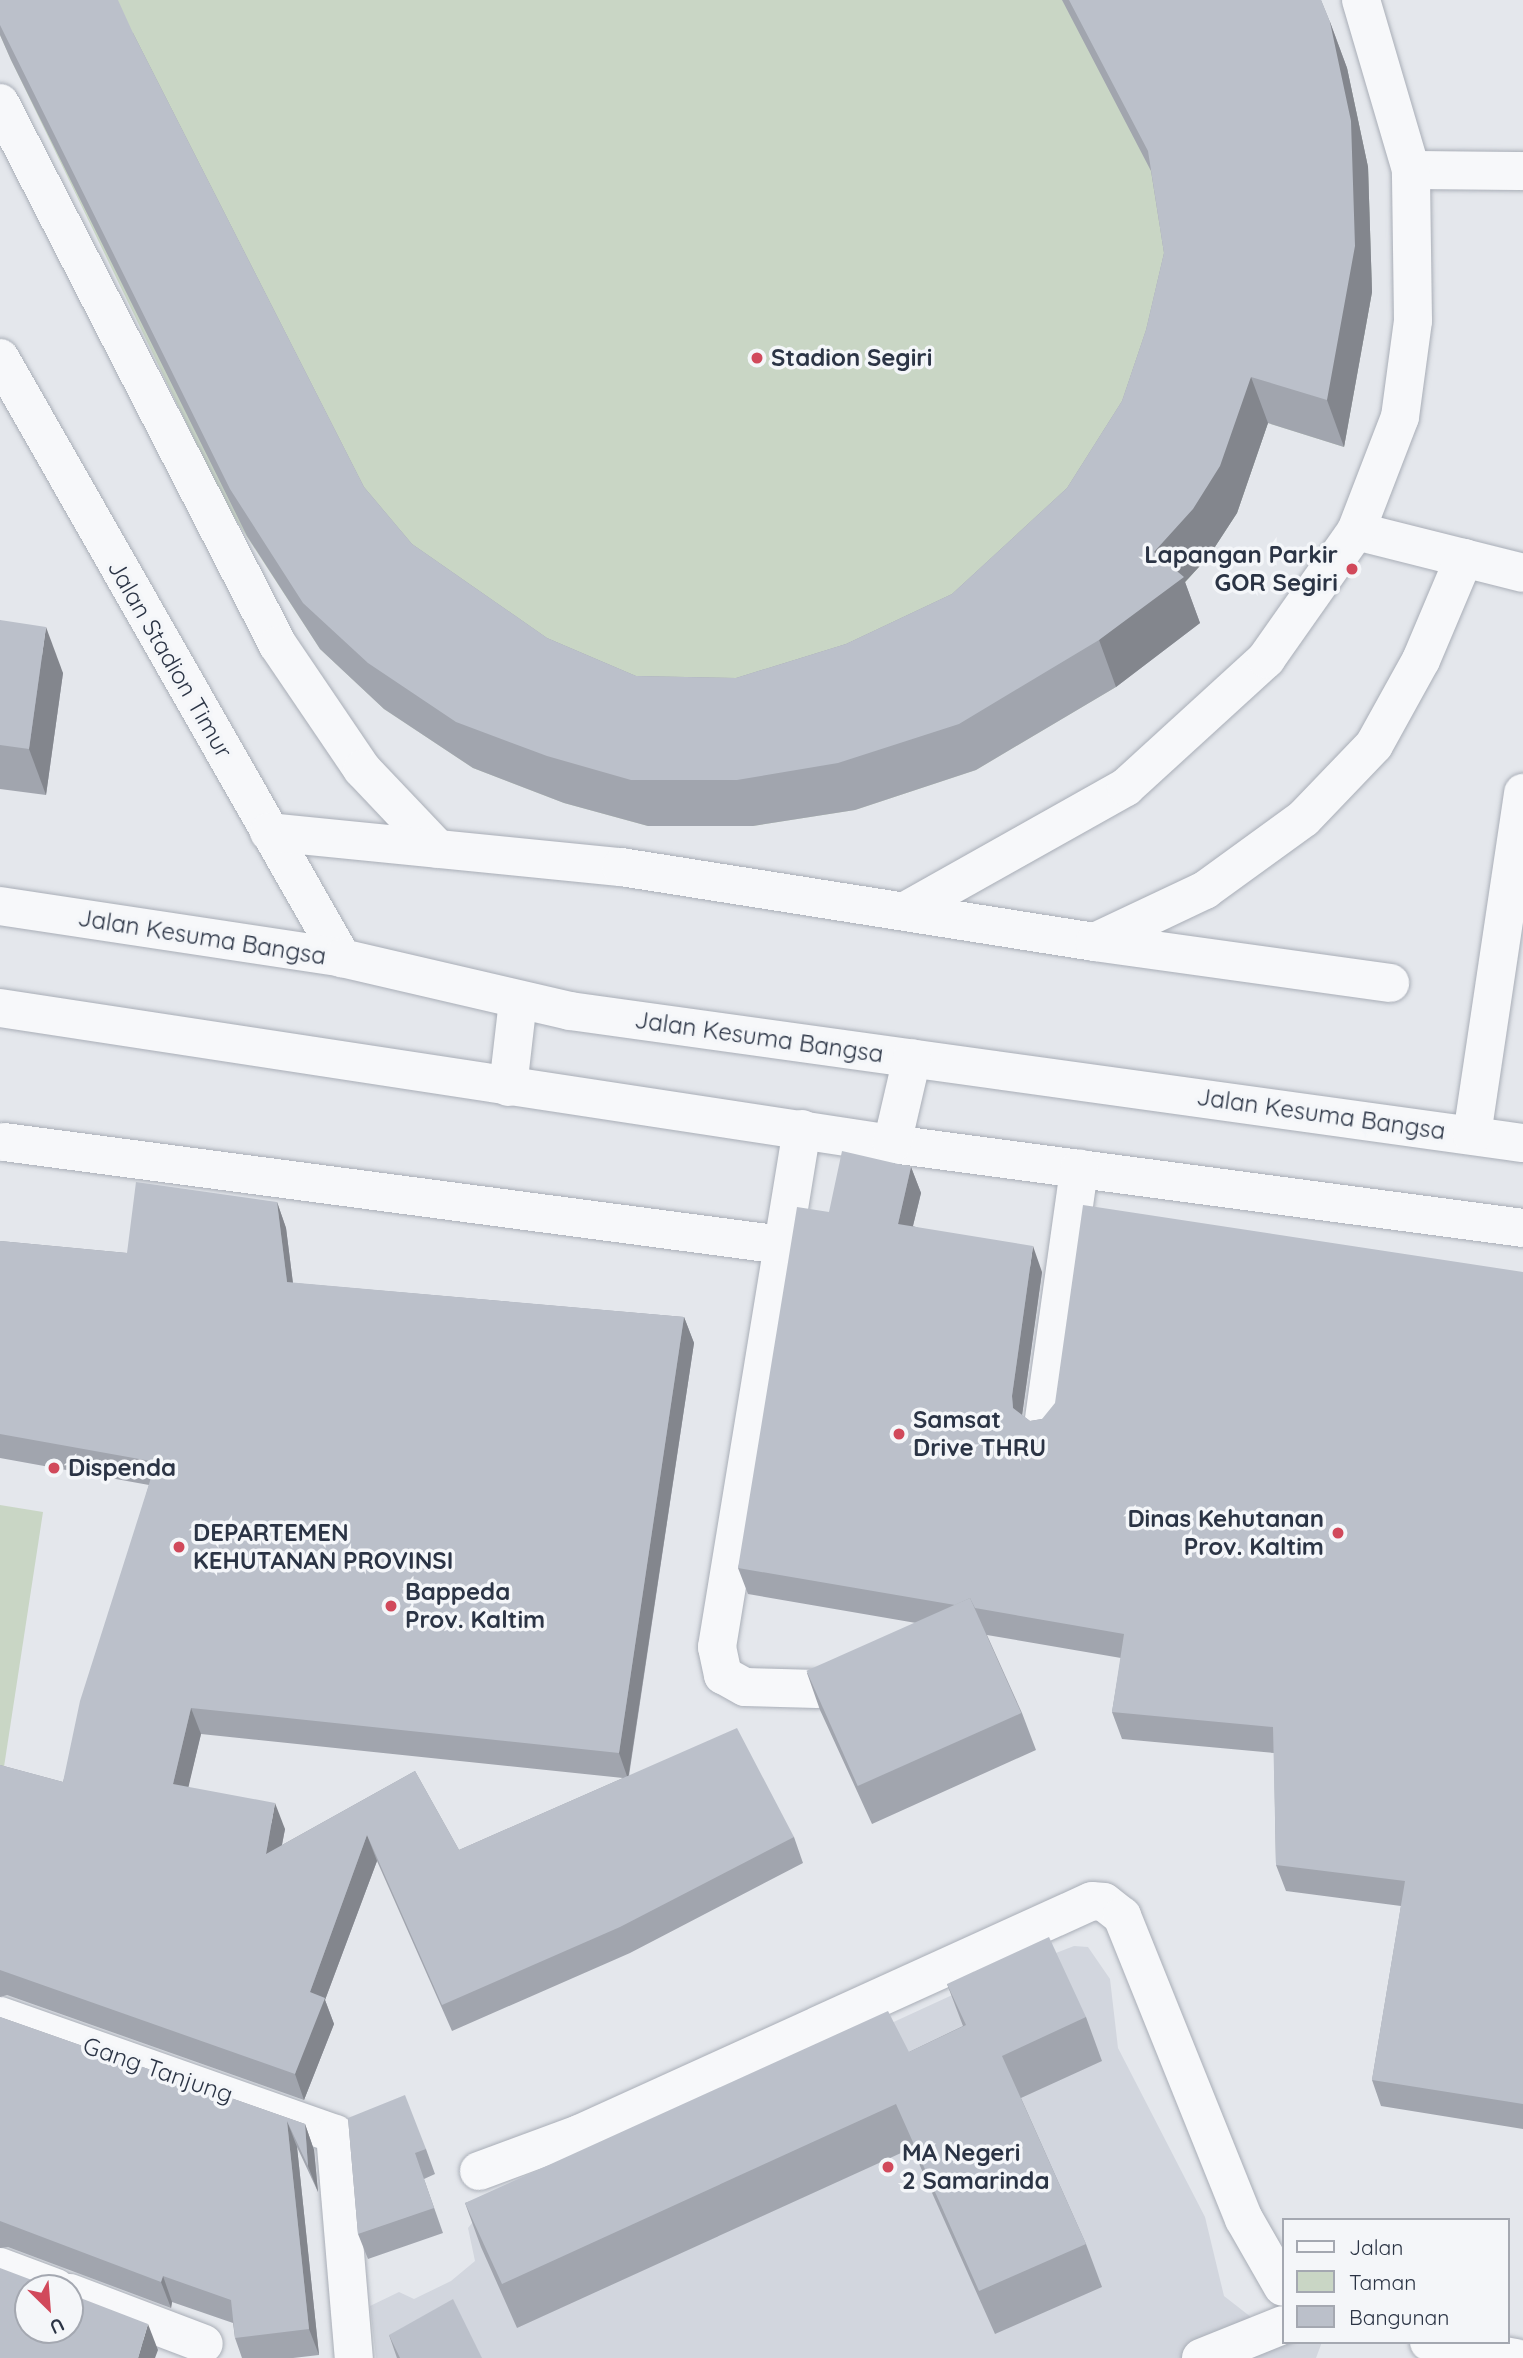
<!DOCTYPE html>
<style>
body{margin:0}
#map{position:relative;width:1523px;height:2358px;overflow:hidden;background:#e4e7ec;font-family:Quicksand,sans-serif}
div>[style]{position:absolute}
.built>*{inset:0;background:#d2d6de}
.green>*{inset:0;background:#c9d6c5}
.roads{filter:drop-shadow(0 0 2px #a9aeb7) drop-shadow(0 0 2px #a9aeb7)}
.minor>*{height:38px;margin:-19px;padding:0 19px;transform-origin:19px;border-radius:19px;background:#f7f8fa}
.wall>*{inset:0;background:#a1a5ae}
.shaded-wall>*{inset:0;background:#83868d}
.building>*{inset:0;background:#bbc0ca;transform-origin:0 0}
.dots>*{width:19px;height:19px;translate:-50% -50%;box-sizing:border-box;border:4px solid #f4f6f9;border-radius:50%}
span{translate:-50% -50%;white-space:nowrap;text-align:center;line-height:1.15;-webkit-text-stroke:7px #f4f6f9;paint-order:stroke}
.poi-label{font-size:24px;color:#2b3445;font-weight:700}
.left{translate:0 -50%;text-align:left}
.right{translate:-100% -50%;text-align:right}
.street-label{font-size:24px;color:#2b3445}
.legend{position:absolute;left:1282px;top:2218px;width:228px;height:126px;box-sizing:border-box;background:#f4f6f9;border:2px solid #a4a8b1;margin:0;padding:9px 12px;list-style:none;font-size:21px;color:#2b3445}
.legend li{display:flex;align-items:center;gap:14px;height:35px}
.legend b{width:35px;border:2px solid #a4a8b1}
.north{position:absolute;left:14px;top:2274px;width:70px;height:70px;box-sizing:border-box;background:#f4f6f9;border:2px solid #a4a8b1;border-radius:50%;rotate:155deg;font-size:19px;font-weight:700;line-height:28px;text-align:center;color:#2b3445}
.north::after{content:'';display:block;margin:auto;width:24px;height:32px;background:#d1495b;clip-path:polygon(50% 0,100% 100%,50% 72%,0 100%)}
</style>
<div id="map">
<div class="built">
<div style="clip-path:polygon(1074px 1946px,1088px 1947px,1110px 1979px,1118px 2048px,1205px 2217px,1224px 2296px,1283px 2342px,1322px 2342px,1316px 2358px,376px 2358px,370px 2306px,399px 2292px,414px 2299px,451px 2281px,475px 2261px,468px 2228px,481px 2212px,974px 1985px)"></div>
</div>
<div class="green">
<div style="clip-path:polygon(0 0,1317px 0,1347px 68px,1368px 167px,1372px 292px,1344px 447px,1268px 423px,1237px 513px,1209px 556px,1171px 598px,1116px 687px,976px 770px,855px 810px,753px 826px,648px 826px,564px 803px,473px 768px,384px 709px,320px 649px,225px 503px,11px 60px,0 35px)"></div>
<div style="clip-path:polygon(0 1505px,43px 1512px,2px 1780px,0 1780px)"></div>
</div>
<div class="roads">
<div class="minor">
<div style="left:0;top:103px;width:609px;rotate:62.85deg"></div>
<div style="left:278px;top:645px;width:150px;rotate:55.9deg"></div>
<div style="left:362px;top:769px;width:110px;rotate:46.5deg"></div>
<div style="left:1411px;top:170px;width:112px;rotate:0.5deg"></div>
<div style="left:0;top:358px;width:691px;rotate:60.32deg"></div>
<div style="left:1356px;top:531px;width:172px;rotate:14.1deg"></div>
<div style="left:269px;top:832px;width:354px;rotate:5.7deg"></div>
<div style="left:621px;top:867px;width:480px;rotate:9deg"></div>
<div style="left:1095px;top:942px;width:298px;rotate:7.9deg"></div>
<div style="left:0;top:906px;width:346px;rotate:8.6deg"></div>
<div style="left:342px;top:958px;width:234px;rotate:13.1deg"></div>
<div style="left:570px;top:1011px;width:962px;rotate:7.89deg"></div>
<div style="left:907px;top:910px;width:251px;rotate:-29.3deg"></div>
<div style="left:1126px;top:787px;width:190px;rotate:-42.4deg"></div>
<div style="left:1266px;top:659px;width:156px;rotate:-54.9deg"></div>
<div style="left:1356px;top:531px;width:122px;rotate:-68.9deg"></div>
<div style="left:1400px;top:417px;width:97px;rotate:-82.3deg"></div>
<div style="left:1413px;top:321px;width:151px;rotate:-90.8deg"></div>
<div style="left:1411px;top:170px;width:177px;rotate:-106.4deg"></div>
<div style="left:1095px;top:942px;width:122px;rotate:-25.3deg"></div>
<div style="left:1205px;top:890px;width:122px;rotate:-36deg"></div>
<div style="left:1304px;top:818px;width:101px;rotate:-46.2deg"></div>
<div style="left:1374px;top:745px;width:97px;rotate:-61.1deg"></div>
<div style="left:1421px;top:660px;width:111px;rotate:-67.1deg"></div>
<div style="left:0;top:1008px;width:902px;rotate:8.67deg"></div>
<div style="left:892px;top:1144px;width:637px;rotate:7.58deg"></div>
<div style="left:508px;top:1087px;width:87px;rotate:-83.4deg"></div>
<div style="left:802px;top:1129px;width:525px;rotate:99.32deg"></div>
<div style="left:717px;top:1647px;width:29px;rotate:78deg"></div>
<div style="left:723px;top:1675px;width:25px;rotate:29deg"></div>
<div style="left:745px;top:1687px;width:72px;rotate:1.6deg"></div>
<div style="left:1472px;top:1135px;width:346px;rotate:-81.5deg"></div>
<div style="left:4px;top:1142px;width:785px;rotate:7.54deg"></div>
<div style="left:892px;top:1144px;width:88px;rotate:-76.9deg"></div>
<div style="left:1043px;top:1426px;width:260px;rotate:-82deg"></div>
<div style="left:0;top:2016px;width:355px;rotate:19.4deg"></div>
<div style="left:335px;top:2134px;width:225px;rotate:85.2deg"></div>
<div style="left:479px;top:2171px;width:107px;rotate:-20.3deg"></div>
<div style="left:579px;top:2134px;width:563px;rotate:-24.43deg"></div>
<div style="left:1092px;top:1901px;width:12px;rotate:5deg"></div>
<div style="left:1104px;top:1902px;width:23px;rotate:38deg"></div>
<div style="left:1122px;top:1916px;width:327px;rotate:68.1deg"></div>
<div style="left:1244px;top:2219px;width:78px;rotate:60.2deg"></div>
<div style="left:0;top:2267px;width:60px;rotate:20.6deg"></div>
<div style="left:70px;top:2293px;width:143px;rotate:20.8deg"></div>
<div style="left:1429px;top:2342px;width:88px;rotate:10.4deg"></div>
<div style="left:1201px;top:2358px;width:88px;rotate:-21.9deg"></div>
</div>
</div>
<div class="wall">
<div style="clip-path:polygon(0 0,133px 33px,364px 487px,412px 544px,547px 638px,636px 676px,736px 678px,846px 644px,952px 594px,1067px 488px,1122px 401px,1146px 330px,1164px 253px,1151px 171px,1062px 0,1321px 0,1330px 22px,1347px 68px,1368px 167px,1372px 292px,1344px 447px,1268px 423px,1237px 513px,1209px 556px,1185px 582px,1200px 623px,1116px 687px,976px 770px,855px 810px,753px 826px,648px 826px,564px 803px,473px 768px,384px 709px,320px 649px,247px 536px,11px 60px,0 35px)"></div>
<div style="clip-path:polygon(0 620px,63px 673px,46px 795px,0 789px)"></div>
<div style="clip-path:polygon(911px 1167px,921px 1193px,913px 1226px,1042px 1272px,1022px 1415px,1030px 1421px,1042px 1419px,1523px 1272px,1523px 2129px,1381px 2106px,1372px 2080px,1401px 1906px,1286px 1891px,1276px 1865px,1274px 1753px,1122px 1739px,1112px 1712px,1121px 1658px,987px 1635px,1022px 1713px,1036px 1750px,872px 1824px,820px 1710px,807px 1673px,916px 1623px,748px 1594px,738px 1568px,829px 1212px)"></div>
<div style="clip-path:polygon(evenodd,277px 1202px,286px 1228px,293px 1283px,684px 1317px,694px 1343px,629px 1776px,794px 1837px,803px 1863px,630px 1953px,452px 2031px,377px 1861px,325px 2000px,334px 2024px,304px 2100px,7px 1995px,0 1997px,0 1765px,63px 1782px,149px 1485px,0 1458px,0 1241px,127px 1253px,277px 1202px,201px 1734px,623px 1778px,459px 1850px,415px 1771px,282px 1845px,285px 1829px,188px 1787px,201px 1734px)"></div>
<div style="clip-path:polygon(947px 1984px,1086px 2017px,1102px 2061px,1021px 2098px,1086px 2244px,1102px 2287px,995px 2334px,912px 2148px,517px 2328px,481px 2247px,465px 2203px,909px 2052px,963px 2026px)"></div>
<div style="clip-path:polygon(0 2017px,305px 2124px,314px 2150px,318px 2192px,297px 2147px,319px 2355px,293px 2358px,242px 2358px,235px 2338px,233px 2323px,172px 2302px,171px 2308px,8px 2247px,0 2248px)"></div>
<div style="clip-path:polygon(348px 2118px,426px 2149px,435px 2174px,424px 2179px,443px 2233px,368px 2259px,358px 2234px)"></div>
<div style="clip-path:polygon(389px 2335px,482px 2358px,397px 2358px)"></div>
</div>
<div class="shaded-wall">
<div style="clip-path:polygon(1330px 22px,1347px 68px,1368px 167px,1372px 292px,1344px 447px,1327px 400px)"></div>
<div style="clip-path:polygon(1251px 377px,1268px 423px,1237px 513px,1209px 556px,1185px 582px,1200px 623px,1116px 687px,1099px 640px,1154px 552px)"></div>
<div style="clip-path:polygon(46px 627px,63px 673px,46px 795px,29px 749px)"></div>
<div style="clip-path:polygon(911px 1167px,921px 1193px,907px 1250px,898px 1224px)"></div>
<div style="clip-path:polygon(277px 1202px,286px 1228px,296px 1308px,287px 1282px)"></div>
<div style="clip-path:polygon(1033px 1246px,1042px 1272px,1021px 1423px,1013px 1408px,1012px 1396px)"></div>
<div style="clip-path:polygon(684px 1317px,694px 1343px,628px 1779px,619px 1753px)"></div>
<div style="clip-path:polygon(191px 1708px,201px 1734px,183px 1810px,173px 1784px)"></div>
<div style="clip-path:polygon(275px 1803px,285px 1829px,275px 1880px,266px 1854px)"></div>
<div style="clip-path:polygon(367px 1835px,377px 1861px,325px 2000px,334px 2024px,304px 2100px,295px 2074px,310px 1992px)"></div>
<div style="clip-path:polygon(287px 2121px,297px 2147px,319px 2355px,309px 2329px)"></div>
<div style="clip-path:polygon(305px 2124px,314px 2150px,318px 2192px,308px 2166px)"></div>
<div style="clip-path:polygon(163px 2276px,172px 2302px,171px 2308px,161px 2282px)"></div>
<div style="clip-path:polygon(148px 2324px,158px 2350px,155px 2358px,138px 2358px)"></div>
</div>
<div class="building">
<div style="clip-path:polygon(0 0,118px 0,133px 33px,364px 487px,412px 544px,547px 638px,636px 676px,736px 678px,846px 644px,952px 594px,1067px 488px,1122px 401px,1146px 330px,1164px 253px,1148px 151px,1069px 0,1321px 0,1330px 22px,1351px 121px,1355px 246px,1327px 400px,1251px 377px,1220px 466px,1193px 509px,1154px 552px,1184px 577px,1099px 640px,959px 724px,838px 763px,737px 780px,631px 780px,547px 756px,456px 722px,368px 663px,303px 603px,230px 489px,0 25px)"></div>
<div style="clip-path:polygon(0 620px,46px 627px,29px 749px,0 745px)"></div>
<div style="clip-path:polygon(842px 1151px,911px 1167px,898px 1224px,1033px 1246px,1012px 1396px,1013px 1408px,1030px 1421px,1042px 1419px,1055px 1403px,1083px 1205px,1523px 1272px,1523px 2104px,1372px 2080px,1405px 1881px,1276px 1865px,1273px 1727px,1112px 1712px,1124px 1634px,975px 1608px,970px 1598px,955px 1605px,738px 1568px,797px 1207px,829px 1212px)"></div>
<div style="clip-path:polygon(136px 1182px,277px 1202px,287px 1282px,684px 1317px,619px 1753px,191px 1708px,173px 1784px,275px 1803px,266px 1854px,415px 1771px,459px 1850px,737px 1728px,794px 1837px,620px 1927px,442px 2005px,367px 1835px,310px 1992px,325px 1998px,295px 2074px,0 1970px,0 1765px,63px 1782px,80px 1701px,156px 1462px,0 1434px,0 1241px,127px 1253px)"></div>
<div style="left:970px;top:1598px;width:126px;height:179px;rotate:66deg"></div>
<div style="clip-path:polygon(1049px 1937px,1086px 2017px,1002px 2056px,1086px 2244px,979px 2291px,896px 2104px,502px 2284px,465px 2203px,888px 2011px,909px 2052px,966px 2025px,947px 1984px)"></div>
<div style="clip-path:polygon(0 2017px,305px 2124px,308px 2166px,287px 2121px,309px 2329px,235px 2338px,231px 2300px,163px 2276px,161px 2282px,0 2221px)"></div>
<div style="clip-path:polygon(405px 2095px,426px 2149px,415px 2153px,434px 2208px,358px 2234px,348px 2118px)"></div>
<div style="clip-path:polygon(0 2268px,53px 2288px,28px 2288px,28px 2330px,70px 2330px,70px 2294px,148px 2324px,138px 2358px,0 2358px)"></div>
<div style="clip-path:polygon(453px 2299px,482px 2358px,400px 2358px,389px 2335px)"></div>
</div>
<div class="dots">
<div style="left:757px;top:358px;background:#d1495b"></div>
<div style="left:1352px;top:569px;background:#d1495b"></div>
<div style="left:899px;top:1434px;background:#d1495b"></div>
<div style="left:54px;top:1468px;background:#d1495b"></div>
<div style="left:1338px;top:1533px;background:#d1495b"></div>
<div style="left:179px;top:1547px;background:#d1495b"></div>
<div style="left:391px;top:1606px;background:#d1495b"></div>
<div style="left:888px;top:2167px;background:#d1495b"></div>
</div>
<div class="poi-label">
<span class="left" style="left:771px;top:358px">Stadion Segiri</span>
<span class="right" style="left:1338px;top:569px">Lapangan Parkir<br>GOR Segiri</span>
<span class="left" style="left:913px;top:1434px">Samsat<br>Drive THRU</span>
<span class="left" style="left:68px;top:1468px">Dispenda</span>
<span class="right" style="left:1324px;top:1533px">Dinas Kehutanan<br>Prov. Kaltim</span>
<span class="left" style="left:193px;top:1547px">DEPARTEMEN<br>KEHUTANAN PROVINSI</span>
<span class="left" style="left:405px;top:1606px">Bappeda<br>Prov. Kaltim</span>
<span class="left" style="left:902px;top:2167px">MA Negeri<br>2 Samarinda</span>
</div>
<div class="street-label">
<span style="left:170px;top:659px;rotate:60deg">Jalan Stadion Timur</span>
<span style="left:202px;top:937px;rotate:9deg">Jalan Kesuma Bangsa</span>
<span style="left:759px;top:1037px;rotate:8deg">Jalan Kesuma Bangsa</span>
<span style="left:1321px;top:1114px;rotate:8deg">Jalan Kesuma Bangsa</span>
<span style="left:158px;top:2070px;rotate:19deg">Gang Tanjung</span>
</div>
<ul class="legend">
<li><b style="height:9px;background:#f7f8fa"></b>Jalan</li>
<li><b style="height:19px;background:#c9d6c5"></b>Taman</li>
<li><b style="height:19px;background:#bbc0ca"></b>Bangunan</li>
</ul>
<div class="north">U</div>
</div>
